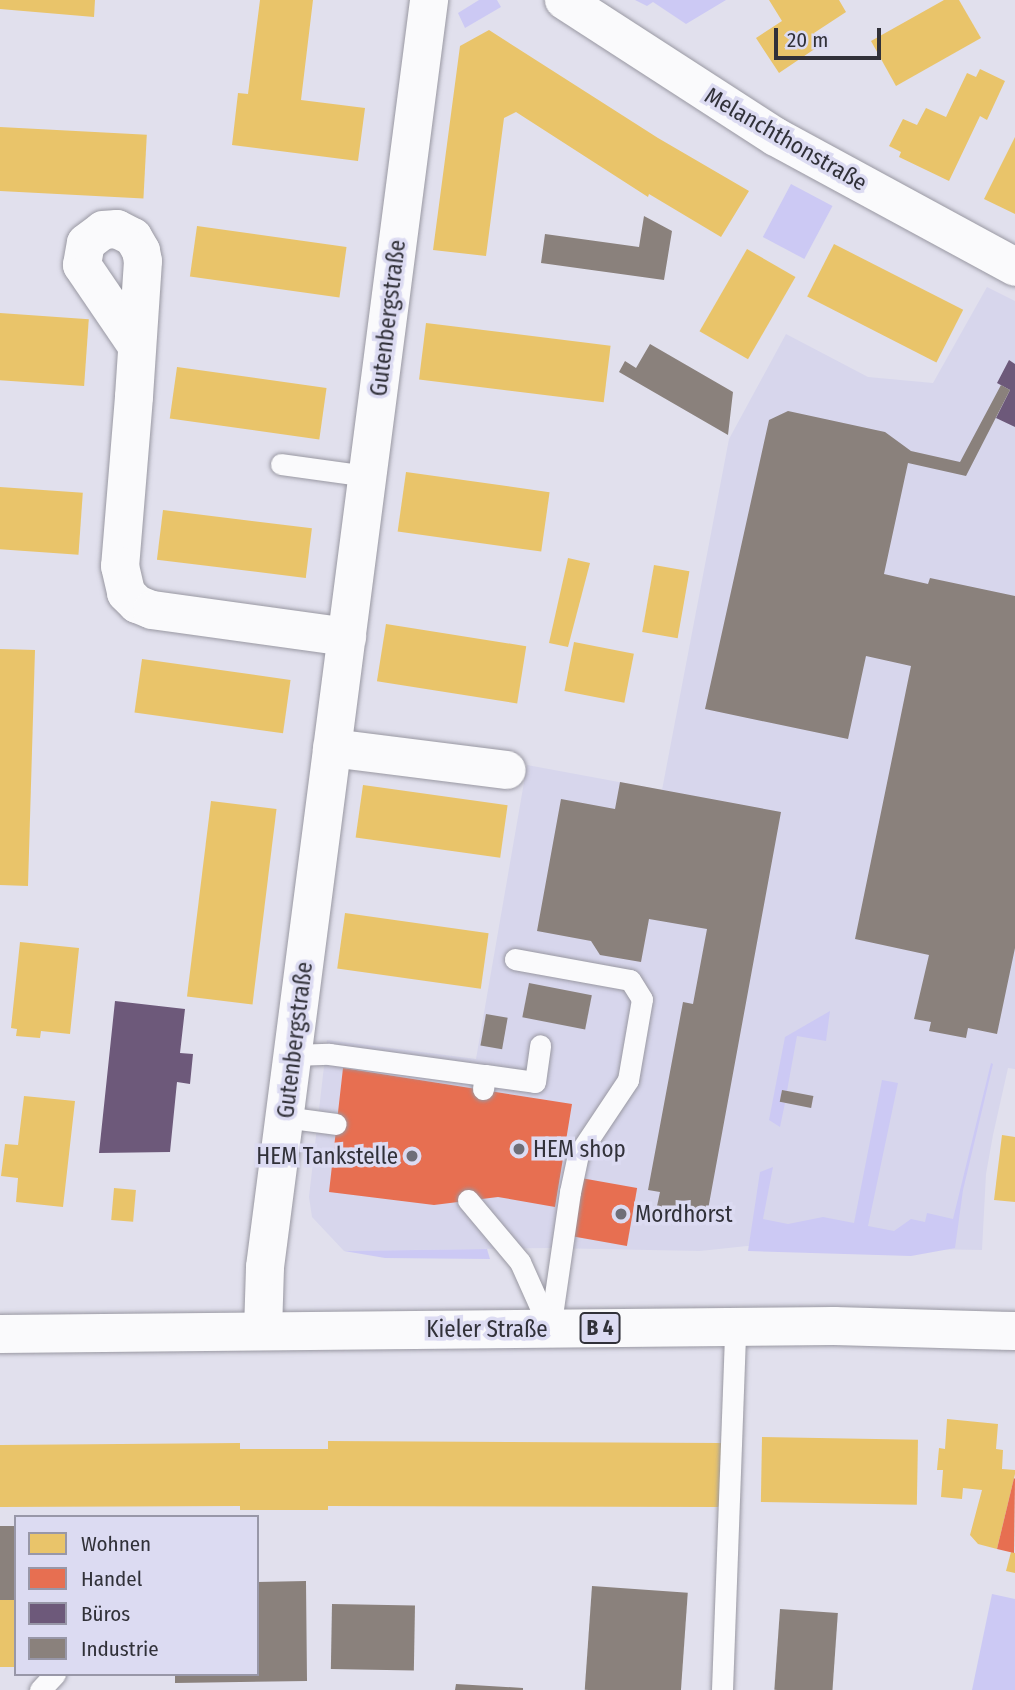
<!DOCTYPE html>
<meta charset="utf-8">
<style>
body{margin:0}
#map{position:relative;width:1015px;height:1690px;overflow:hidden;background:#e1e0ed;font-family:"Fira Sans Condensed",sans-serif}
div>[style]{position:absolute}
.built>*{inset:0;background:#d7d6ec}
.green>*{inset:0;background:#ccc9f4;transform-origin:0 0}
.homes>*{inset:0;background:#e9c46a;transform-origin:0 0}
.shops>*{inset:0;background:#e76f51;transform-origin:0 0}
.offices>*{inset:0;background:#6d597a}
.industry>*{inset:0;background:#8a817c;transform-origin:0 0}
.roads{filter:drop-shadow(0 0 2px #9998a2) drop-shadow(0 0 2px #9998a2)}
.service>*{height:21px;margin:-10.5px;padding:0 10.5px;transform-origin:10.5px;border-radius:10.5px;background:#fafafc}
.minor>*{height:38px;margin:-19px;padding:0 19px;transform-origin:19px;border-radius:19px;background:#fafafc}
.primary>*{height:38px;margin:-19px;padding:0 19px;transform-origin:19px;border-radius:19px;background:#fafafc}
.dots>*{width:19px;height:19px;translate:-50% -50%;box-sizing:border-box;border:4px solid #dcdbf2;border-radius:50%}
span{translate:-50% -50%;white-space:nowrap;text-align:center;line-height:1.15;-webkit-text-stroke:7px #dcdbf2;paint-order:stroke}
.shield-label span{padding:2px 5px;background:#dcdbf2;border:2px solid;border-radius:5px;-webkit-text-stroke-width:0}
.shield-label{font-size:21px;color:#313139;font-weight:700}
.street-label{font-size:23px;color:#313139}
.poi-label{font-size:23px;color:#313139}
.left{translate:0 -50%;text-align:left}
.right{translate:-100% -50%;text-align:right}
.legend{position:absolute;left:14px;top:1515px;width:245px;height:161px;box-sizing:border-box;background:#dcdbf2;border:2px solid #9897a8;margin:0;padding:9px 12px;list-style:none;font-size:21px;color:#313139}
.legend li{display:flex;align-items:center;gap:14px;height:35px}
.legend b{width:35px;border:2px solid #9897a8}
.scale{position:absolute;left:774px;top:28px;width:107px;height:32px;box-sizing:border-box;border:4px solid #313139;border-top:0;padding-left:9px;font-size:21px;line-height:24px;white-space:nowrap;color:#313139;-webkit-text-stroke:5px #dcdbf2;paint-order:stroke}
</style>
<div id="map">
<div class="built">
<div style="clip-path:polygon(987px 287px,1015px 301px,1015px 1069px,1008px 1068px,993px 1135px,986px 1174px,982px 1250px,747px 1246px,700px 1251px,549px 1248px,344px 1251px,312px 1217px,309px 1197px,327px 1040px,476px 1059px,527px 765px,662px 790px,729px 439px,786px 334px,868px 377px,933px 383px)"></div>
</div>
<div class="green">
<div style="clip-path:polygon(479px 0,497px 0,501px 7px,465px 28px,458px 13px)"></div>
<div style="clip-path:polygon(635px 0,726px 0,686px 24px,653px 2px,647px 6px)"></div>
<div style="left:791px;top:184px;width:47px;height:60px;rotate:28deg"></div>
<div style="clip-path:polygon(830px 1011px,826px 1041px,797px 1036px,787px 1091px,782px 1090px,780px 1102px,785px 1103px,780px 1127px,769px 1120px,785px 1037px)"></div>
<div style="clip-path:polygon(991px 1063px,993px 1064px,963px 1190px,955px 1248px,911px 1256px,748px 1251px,760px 1172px,773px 1167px,763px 1219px,788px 1224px,823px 1217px,854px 1223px,882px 1080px,898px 1083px,868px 1226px,894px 1231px,911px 1219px,925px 1222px,927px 1213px,953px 1219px)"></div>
<div style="clip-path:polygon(487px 1249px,490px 1259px,385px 1258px,344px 1251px)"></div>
<div style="clip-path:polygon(992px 1594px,1015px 1599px,1015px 1690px,972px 1690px)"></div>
</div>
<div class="homes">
<div style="clip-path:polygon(0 0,95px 0,94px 17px,0 9px)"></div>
<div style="clip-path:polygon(260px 0,313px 0,301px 100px,365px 108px,358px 161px,232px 145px,238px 93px,248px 94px)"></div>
<div style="clip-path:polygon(769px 0,839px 0,846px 12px,814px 33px,822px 44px,779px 73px,756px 38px,782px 21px)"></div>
<div style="clip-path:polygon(944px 0,959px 0,981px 38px,896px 86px,871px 41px)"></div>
<div style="clip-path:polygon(489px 30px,658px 138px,749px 191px,721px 237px,649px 194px,648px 197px,516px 112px,504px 118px,486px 256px,433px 250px,460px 46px)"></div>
<div style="clip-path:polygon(980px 69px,1005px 81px,987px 120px,980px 116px,949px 181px,899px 157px,901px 152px,889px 146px,903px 119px,917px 125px,926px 108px,946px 117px,967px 73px,976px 77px)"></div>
<div style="left:0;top:127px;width:147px;height:64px;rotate:3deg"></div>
<div style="clip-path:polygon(1015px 137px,1015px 214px,984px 199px)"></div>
<div style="left:197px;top:226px;width:151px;height:51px;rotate:8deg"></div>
<div style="left:834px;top:244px;width:145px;height:59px;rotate:27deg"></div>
<div style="left:747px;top:249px;width:56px;height:95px;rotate:30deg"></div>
<div style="left:0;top:313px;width:89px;height:67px;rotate:4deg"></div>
<div style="left:426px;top:323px;width:186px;height:57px;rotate:7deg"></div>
<div style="left:177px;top:367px;width:151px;height:52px;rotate:8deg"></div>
<div style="left:406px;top:472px;width:145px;height:60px;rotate:8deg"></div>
<div style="left:0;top:487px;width:83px;height:62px;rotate:4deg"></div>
<div style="left:163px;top:510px;width:150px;height:50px;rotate:7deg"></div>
<div style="clip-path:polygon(568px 558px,590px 563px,568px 647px,549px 643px)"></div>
<div style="left:654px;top:565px;width:36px;height:68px;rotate:10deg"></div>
<div style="left:386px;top:624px;width:142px;height:58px;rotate:9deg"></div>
<div style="left:574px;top:642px;width:61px;height:50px;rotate:11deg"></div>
<div style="clip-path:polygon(0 649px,35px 650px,28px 886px,0 885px)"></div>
<div style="left:142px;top:659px;width:150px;height:54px;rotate:8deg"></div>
<div style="left:363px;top:785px;width:146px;height:53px;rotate:8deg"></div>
<div style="left:211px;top:801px;width:66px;height:197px;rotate:7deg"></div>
<div style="left:345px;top:913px;width:145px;height:56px;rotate:8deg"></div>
<div style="clip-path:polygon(20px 942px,79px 948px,70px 1034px,41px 1031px,40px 1038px,16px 1036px,17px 1029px,11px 1028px)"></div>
<div style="clip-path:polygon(24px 1096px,75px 1101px,63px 1207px,16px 1202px,18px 1178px,1px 1176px,5px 1144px,18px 1145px)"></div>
<div style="clip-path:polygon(1002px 1135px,1015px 1137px,1015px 1202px,994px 1200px)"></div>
<div style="left:114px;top:1188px;width:22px;height:32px;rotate:5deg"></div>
<div style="clip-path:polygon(947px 1419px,998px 1424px,996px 1449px,1003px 1450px,1002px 1469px,1015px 1470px,1015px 1474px,997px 1549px,978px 1544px,970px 1535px,982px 1490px,963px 1488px,962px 1499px,941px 1497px,943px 1470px,937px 1470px,939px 1448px,945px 1449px)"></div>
<div style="left:762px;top:1437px;width:156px;height:65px;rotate:1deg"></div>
<div style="clip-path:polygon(328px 1441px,722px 1443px,721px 1507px,328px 1506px,328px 1510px,240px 1510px,240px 1506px,0 1507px,0 1445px,240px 1443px,240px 1449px,328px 1449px)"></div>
<div style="clip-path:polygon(1011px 1552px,1015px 1553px,1015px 1573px,1006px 1571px)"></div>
<div style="left:0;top:1600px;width:16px;height:67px"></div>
</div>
<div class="shops">
<div style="clip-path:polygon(343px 1068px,572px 1104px,555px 1207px,498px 1197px,434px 1205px,329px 1192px)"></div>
<div style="left:581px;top:1178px;width:57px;height:59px;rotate:10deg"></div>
<div style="clip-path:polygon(1014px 1478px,1015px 1479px,1014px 1553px,997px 1549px)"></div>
</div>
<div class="offices">
<div style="clip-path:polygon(1009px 360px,1015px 364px,1015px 427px,996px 418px,1010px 390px,997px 383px)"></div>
<div style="clip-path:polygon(115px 1001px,185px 1009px,180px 1053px,193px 1054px,190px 1084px,177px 1082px,170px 1152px,99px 1153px)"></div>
</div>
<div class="industry">
<div style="clip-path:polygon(644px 216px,672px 231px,664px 280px,541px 263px,545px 234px,639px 247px)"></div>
<div style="clip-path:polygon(650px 344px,733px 392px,728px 435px,619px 372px,625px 361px,636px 368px)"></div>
<div style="clip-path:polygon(1001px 385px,1010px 390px,966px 476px,908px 463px,884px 574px,928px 584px,930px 578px,1015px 596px,1015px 948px,997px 1034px,968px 1028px,966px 1038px,929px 1031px,931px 1022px,914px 1019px,929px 955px,855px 939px,911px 666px,866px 656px,848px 739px,705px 709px,769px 420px,788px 411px,885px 432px,911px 451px,960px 462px)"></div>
<div style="clip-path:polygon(620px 782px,781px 812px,707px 1215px,657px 1206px,660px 1192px,648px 1190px,683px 1002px,693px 1004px,707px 929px,649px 919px,641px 962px,600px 955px,591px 941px,537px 931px,561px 799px,615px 809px)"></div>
<div style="left:529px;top:983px;width:64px;height:35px;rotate:11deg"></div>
<div style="left:486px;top:1014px;width:22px;height:32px;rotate:10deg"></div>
<div style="left:782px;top:1090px;width:32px;height:12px;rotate:11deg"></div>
<div style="left:0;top:1526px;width:16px;height:74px"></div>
<div style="clip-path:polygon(306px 1581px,307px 1681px,175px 1683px,175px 1674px,257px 1674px,257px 1582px)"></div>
<div style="left:592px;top:1586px;width:96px;height:104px;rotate:4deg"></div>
<div style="left:332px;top:1604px;width:83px;height:65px;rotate:1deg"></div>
<div style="left:780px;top:1609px;width:58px;height:81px;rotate:4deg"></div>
<div style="clip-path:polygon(456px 1684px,523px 1688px,523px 1690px,455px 1690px)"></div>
</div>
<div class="roads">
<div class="service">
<div style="left:281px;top:464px;width:88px;rotate:7.9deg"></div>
<div style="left:293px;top:1055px;width:36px;rotate:-2deg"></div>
<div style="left:329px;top:1054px;width:157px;rotate:7.7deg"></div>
<div style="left:483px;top:1089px;width:14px;rotate:-82deg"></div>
<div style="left:485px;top:1075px;width:50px;rotate:8deg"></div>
<div style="left:535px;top:1082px;width:37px;rotate:-82deg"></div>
<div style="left:284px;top:1117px;width:52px;rotate:7.7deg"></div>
<div style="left:468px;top:1200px;width:81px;rotate:50deg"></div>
<div style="left:520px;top:1262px;width:73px;rotate:65.9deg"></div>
<div style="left:550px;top:1329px;width:138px;rotate:-81.7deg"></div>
<div style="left:570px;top:1192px;width:38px;rotate:-78deg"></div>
<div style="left:578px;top:1155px;width:90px;rotate:-56.3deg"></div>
<div style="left:628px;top:1080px;width:82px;rotate:-80.2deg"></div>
<div style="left:642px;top:999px;width:22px;rotate:-122deg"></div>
<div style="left:630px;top:980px;width:117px;rotate:-169.7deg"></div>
<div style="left:40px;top:1690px;width:22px;rotate:-47deg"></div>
<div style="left:722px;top:1690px;width:363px;rotate:-87.9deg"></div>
</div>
<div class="minor">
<div style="left:564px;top:0;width:252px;rotate:32.9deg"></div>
<div style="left:776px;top:137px;width:272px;rotate:28.5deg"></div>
<div style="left:137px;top:346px;width:98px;rotate:-124.2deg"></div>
<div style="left:82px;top:265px;width:22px;rotate:-80deg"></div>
<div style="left:86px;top:243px;width:21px;rotate:-37deg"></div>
<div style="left:103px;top:230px;width:14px;rotate:-4deg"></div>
<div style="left:117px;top:229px;width:18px;rotate:27deg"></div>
<div style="left:133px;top:237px;width:16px;rotate:60deg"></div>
<div style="left:141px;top:251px;width:10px;rotate:79deg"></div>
<div style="left:143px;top:261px;width:136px;rotate:93.8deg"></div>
<div style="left:134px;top:397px;width:170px;rotate:94.7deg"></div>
<div style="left:120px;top:566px;width:28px;rotate:77deg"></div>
<div style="left:126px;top:593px;width:16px;rotate:45deg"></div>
<div style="left:137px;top:604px;width:16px;rotate:22deg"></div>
<div style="left:152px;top:610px;width:197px;rotate:7.9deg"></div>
<div style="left:332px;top:748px;width:176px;rotate:7.2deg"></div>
<div style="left:263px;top:1331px;width:64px;rotate:-88.2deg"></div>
<div style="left:265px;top:1267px;width:1278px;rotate:-82.62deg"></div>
</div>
<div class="primary">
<div style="left:0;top:1334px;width:834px;rotate:-0.55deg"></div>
<div style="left:834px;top:1326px;width:181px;rotate:1.6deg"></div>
</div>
</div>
<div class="dots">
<div style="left:519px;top:1149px;background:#6f6e78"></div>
<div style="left:412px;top:1156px;background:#6f6e78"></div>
<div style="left:621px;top:1214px;background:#6f6e78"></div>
</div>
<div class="shield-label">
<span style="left:600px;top:1328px">B 4</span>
</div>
<div class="street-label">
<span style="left:786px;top:139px;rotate:30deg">Melanchthonstraße</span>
<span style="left:388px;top:318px;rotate:-83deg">Gutenbergstraße</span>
<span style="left:295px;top:1040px;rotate:-83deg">Gutenbergstraße</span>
<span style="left:487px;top:1329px">Kieler Straße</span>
</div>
<div class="poi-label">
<span class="left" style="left:533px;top:1149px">HEM shop</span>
<span class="right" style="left:398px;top:1156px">HEM Tankstelle</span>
<span class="left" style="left:635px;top:1214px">Mordhorst</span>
</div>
<ul class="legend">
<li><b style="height:19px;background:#e9c46a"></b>Wohnen</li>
<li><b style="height:19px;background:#e76f51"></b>Handel</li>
<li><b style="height:19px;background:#6d597a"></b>Büros</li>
<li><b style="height:19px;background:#8a817c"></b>Industrie</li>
</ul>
<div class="scale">20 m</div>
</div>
